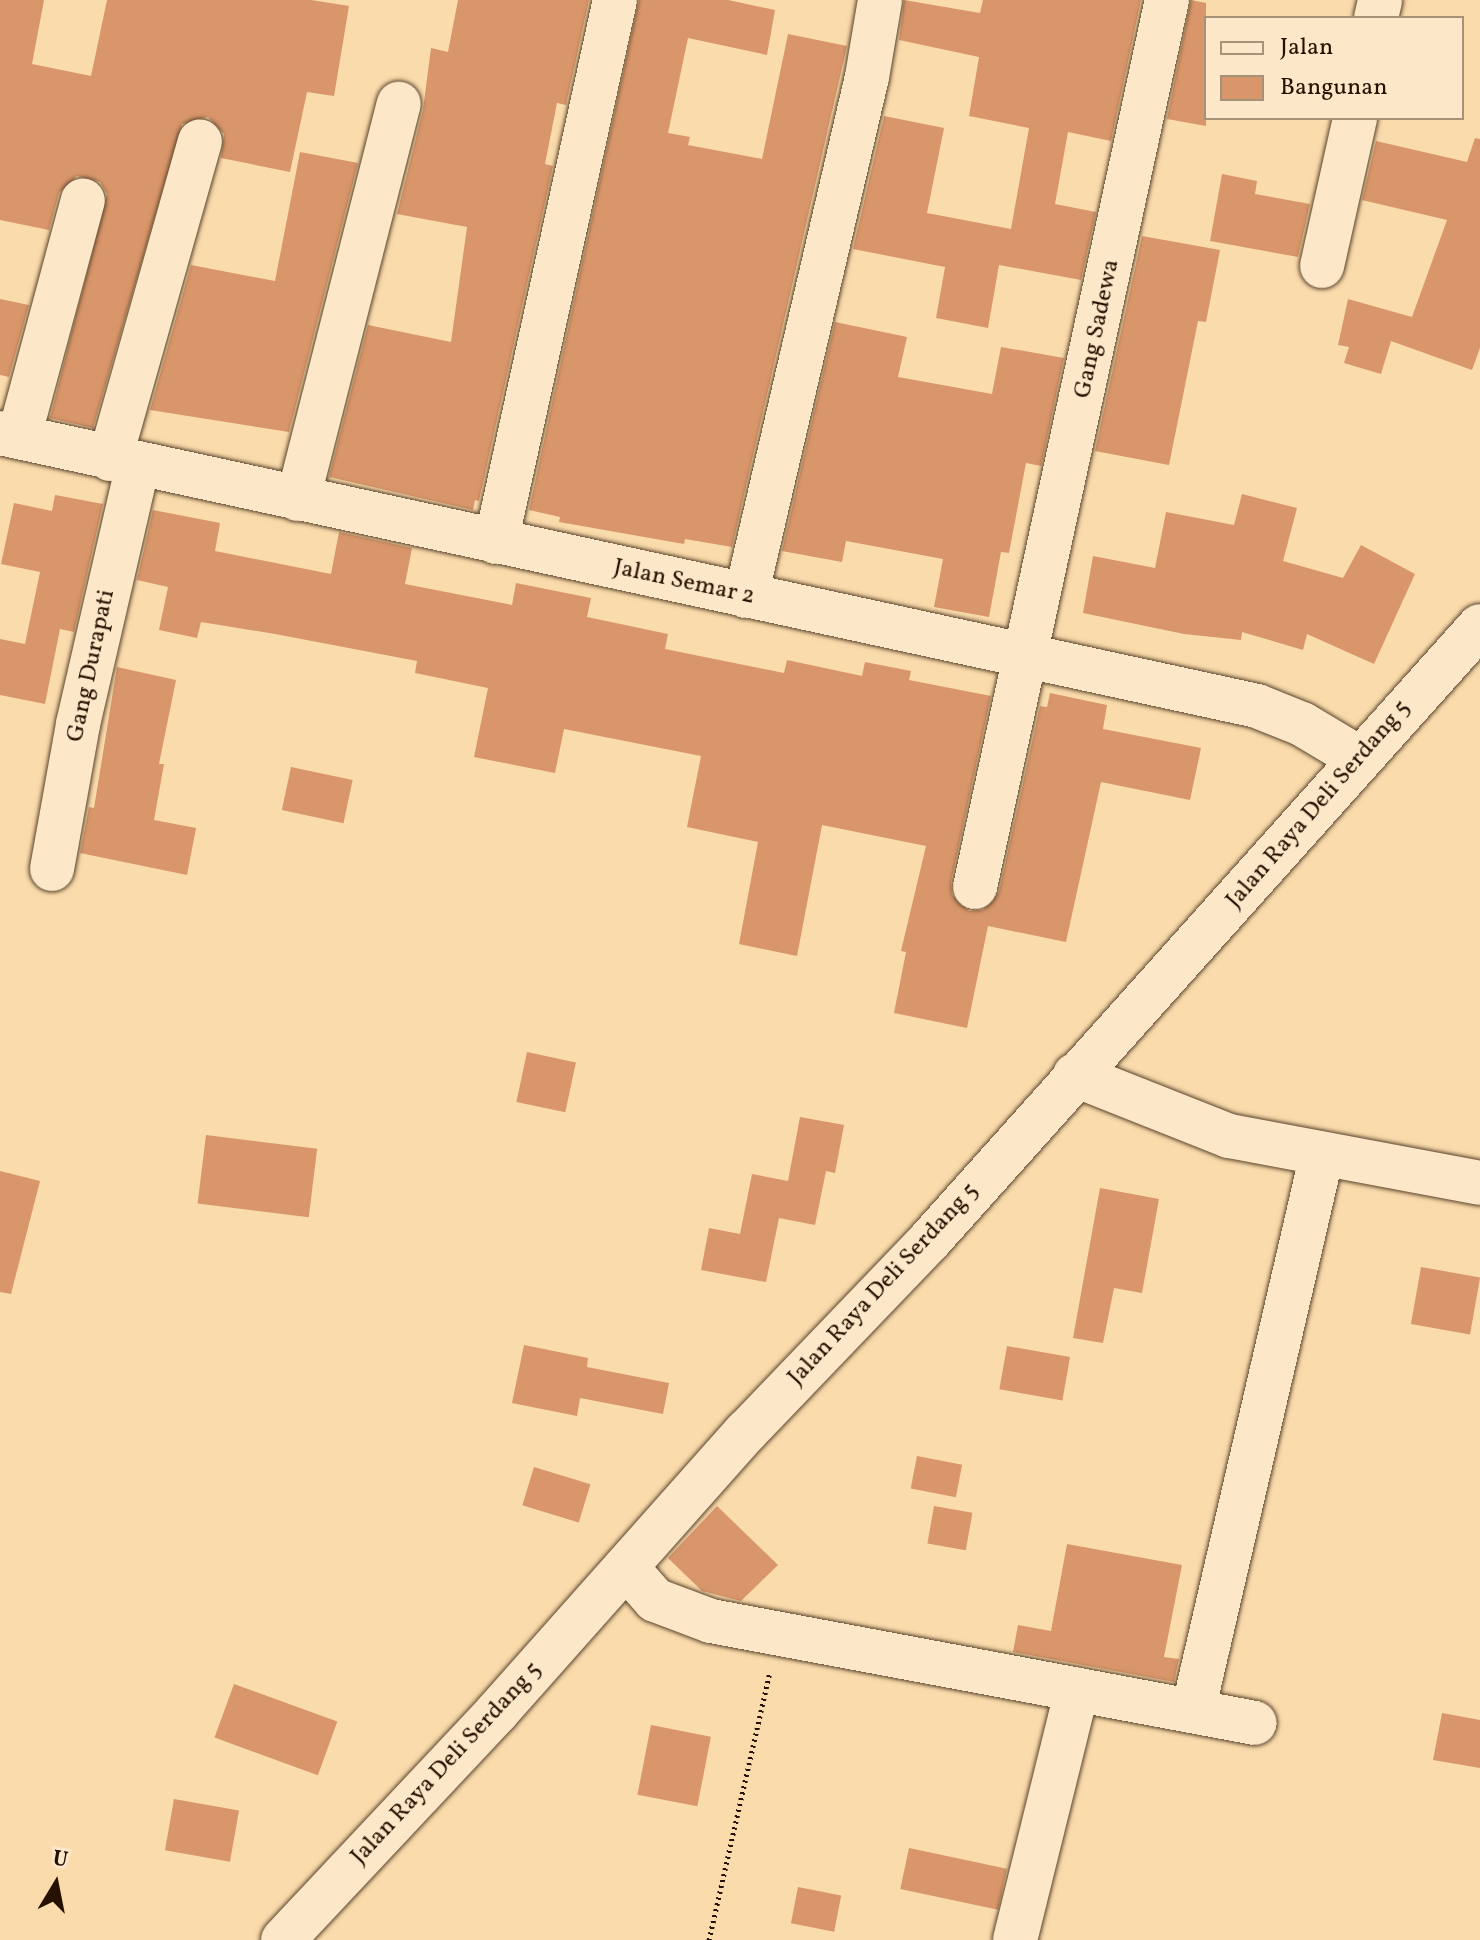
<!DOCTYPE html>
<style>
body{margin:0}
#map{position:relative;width:1480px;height:1940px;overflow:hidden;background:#fadbac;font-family:Vollkorn,serif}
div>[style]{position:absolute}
.building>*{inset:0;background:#d9966a;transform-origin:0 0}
.path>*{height:5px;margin-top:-2.5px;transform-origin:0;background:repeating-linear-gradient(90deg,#261100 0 2px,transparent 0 6px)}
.roads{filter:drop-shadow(0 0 2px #5b442b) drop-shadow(0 0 2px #5b442b)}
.street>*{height:44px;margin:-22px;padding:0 22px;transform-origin:22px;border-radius:22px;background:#fce8c9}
.secondary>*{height:44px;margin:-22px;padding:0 22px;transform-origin:22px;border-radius:22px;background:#fce8c9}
span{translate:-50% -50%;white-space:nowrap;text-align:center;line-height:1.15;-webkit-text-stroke:7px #fce8c9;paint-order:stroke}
.street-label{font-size:24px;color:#261100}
.legend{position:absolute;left:1204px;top:16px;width:260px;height:104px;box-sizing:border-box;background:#fce8c9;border:2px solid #a69279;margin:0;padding:10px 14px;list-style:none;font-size:24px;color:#261100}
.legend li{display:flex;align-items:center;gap:16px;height:40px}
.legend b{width:40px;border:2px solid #a69279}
.north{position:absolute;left:16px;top:1844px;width:80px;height:80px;-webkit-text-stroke:6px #fce8c9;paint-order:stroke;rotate:10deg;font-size:22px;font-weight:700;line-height:32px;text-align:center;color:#261100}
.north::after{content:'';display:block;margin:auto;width:28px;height:36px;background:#261100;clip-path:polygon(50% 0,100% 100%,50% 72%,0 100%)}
</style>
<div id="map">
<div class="building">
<div style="clip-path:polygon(0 0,44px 0,32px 64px,91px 76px,107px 0,311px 0,349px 6px,334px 96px,307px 92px,290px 172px,221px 158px,224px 134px,208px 117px,182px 124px,93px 428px,50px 418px,107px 194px,100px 182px,77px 176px,59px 193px,49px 230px,0 220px)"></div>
<div style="clip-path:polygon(458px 0,589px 0,566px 105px,557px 103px,545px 164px,553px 166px,479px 501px,475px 500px,473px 510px,329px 477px,368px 325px,451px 342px,467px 227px,397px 214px,423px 110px,431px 48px,448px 52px)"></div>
<div style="clip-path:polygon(639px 0,728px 0,775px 10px,767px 55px,688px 38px,668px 133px,690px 137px,688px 145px,762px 159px,788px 34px,847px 46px,732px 547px,685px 539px,684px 544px,559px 522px,560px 517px,529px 510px)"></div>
<div style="clip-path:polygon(904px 0,980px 13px,983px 0,1141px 0,1111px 141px,1068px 132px,1055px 204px,1096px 212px,1081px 280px,999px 265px,988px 328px,936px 318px,945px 267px,853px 249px,884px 116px,944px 128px,927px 213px,1011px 229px,1029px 128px,969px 116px,979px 57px,899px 40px)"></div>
<div style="clip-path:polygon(1191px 0,1206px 3px,1206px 126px,1167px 119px)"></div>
<div style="clip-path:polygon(1475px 138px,1480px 139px,1480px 348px,1472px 370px,1391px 341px,1381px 374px,1344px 363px,1349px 347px,1338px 345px,1348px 299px,1412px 317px,1447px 220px,1362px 200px,1376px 141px,1467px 162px)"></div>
<div style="clip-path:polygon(300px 152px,358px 163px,289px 432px,150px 410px,191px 265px,275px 281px)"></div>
<div style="clip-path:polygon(1222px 174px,1257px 181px,1255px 194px,1310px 204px,1298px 257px,1210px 241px)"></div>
<div style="clip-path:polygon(1142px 236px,1220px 250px,1206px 322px,1198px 321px,1169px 465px,1095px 451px)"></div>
<div style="clip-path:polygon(0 299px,29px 305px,9px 377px,0 375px)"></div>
<div style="clip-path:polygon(835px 322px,907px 337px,898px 377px,992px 394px,1001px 347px,1064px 358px,1041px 466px,1026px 463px,1009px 553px,1001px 552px,989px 617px,934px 607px,943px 559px,846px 541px,842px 562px,782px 551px)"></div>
<div style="clip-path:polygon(1242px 494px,1297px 508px,1283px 561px,1343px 578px,1361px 545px,1415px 574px,1374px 664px,1307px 634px,1303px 650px,1242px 632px,1241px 640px,1184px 634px,1083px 613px,1093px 556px,1155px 568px,1166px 512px,1234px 525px)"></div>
<div style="clip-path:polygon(55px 495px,103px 504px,74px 632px,60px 629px,45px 704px,0 695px,0 639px,25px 644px,40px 572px,1px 564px,14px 503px,52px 511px)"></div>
<div style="clip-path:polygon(153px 510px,220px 523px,215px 551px,331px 574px,339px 532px,412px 548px,405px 584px,512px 605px,516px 583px,591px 598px,587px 617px,668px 634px,665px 649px,784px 673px,787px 660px,862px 676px,865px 662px,911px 671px,909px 680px,991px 696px,951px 882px,952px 895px,969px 911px,983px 910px,999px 892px,1040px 706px,1047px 707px,1050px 693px,1107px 705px,1103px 729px,1201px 748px,1190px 800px,1101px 782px,1066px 942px,988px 926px,967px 1028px,894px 1013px,906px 952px,901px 951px,926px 846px,822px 825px,797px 956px,739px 944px,758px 842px,687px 827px,701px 756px,564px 729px,555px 773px,474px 757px,488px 688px,415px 673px,417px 661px,275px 634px,201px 622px,197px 638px,159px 630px,168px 587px,137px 580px)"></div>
<div style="clip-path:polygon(117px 667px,176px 680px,159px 764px,164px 764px,154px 820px,196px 828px,187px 875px,80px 853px,89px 807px,94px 808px)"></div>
<div style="left:291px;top:767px;width:63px;height:44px;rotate:12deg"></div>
<div style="left:527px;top:1052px;width:50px;height:51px;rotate:12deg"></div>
<div style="clip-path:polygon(800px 1117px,844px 1125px,835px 1173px,826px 1171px,815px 1225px,779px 1218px,766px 1282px,701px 1270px,709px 1228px,740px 1234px,752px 1174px,788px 1181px)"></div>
<div style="left:206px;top:1135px;width:112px;height:69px;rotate:7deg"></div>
<div style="clip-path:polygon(0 1171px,40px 1181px,11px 1294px,0 1292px)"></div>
<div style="clip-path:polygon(1100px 1188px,1159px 1199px,1142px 1293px,1114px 1288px,1103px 1343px,1073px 1338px)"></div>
<div style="left:1421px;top:1267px;width:60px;height:58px;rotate:10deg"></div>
<div style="clip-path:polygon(524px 1345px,588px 1358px,587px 1367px,669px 1383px,663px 1414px,580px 1398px,577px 1416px,512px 1403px)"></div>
<div style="left:1007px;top:1346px;width:64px;height:44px;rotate:10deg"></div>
<div style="left:917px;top:1456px;width:46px;height:33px;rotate:11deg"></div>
<div style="left:534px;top:1467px;width:59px;height:40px;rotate:17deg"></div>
<div style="clip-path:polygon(717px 1506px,778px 1565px,741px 1601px,702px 1591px,668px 1558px)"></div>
<div style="left:934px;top:1506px;width:39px;height:38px;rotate:10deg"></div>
<div style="clip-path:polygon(1067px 1544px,1182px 1565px,1164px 1657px,1179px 1659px,1174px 1682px,1013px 1652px,1018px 1625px,1051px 1631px)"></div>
<div style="left:234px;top:1684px;width:110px;height:57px;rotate:20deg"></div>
<div style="clip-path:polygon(1442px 1713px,1480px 1720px,1480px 1768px,1433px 1760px)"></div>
<div style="left:651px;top:1725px;width:61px;height:71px;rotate:11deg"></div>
<div style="left:174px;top:1799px;width:66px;height:52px;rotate:10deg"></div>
<div style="left:909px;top:1848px;width:100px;height:42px;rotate:12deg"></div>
<div style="left:798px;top:1887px;width:44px;height:37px;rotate:11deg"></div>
</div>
<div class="path">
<div style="left:709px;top:1940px;width:275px;rotate:-77.2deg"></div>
</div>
<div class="roads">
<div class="street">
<div style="left:1376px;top:18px;width:18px;rotate:-77deg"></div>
<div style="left:1322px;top:266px;width:152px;rotate:-77.4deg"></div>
<div style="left:0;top:433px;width:1286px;rotate:12.25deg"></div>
<div style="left:1257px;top:706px;width:48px;rotate:21.8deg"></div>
<div style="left:1302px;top:724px;width:66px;rotate:30.8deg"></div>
<div style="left:19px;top:437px;width:245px;rotate:-74.9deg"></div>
<div style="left:110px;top:459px;width:330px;rotate:-74.2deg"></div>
<div style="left:298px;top:499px;width:408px;rotate:-75.7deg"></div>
<div style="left:496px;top:542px;width:555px;rotate:-77.62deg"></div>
<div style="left:746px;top:596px;width:533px;rotate:-76.88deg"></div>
<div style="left:867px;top:77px;width:78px;rotate:-80.4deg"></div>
<div style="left:52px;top:869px;width:147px;rotate:-79.8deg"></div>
<div style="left:78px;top:724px;width:266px;rotate:-77deg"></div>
<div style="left:975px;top:887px;width:908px;rotate:-77.79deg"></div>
<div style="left:1075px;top:1075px;width:166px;rotate:21.6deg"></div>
<div style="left:1229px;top:1136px;width:255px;rotate:10.6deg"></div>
<div style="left:626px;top:1567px;width:44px;rotate:48.7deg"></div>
<div style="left:655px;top:1600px;width:60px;rotate:20.6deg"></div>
<div style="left:711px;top:1621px;width:553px;rotate:10.62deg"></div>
<div style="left:1193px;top:1711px;width:572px;rotate:-76.96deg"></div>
<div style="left:1015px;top:1940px;width:258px;rotate:-76.1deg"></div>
</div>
<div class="secondary">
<div style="left:283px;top:1940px;width:313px;rotate:-46.8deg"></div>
<div style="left:497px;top:1712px;width:375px;rotate:-48.4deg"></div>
<div style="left:746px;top:1432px;width:266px;rotate:-46.2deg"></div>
<div style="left:930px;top:1240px;width:824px;rotate:-48.15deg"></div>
</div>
</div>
<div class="street-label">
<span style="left:1098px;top:329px;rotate:-78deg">Gang Sadewa</span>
<span style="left:684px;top:583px;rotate:12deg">Jalan Semar 2</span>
<span style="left:92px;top:666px;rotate:-78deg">Gang Durapati</span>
<span style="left:1319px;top:805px;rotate:-49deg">Jalan Raya Deli Serdang 5</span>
<span style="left:884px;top:1285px;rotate:-47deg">Jalan Raya Deli Serdang 5</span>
<span style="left:447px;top:1764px;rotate:-47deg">Jalan Raya Deli Serdang 5</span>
</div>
<ul class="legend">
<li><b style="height:10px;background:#fce8c9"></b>Jalan</li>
<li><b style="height:22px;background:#d9966a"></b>Bangunan</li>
</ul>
<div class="north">U</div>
</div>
